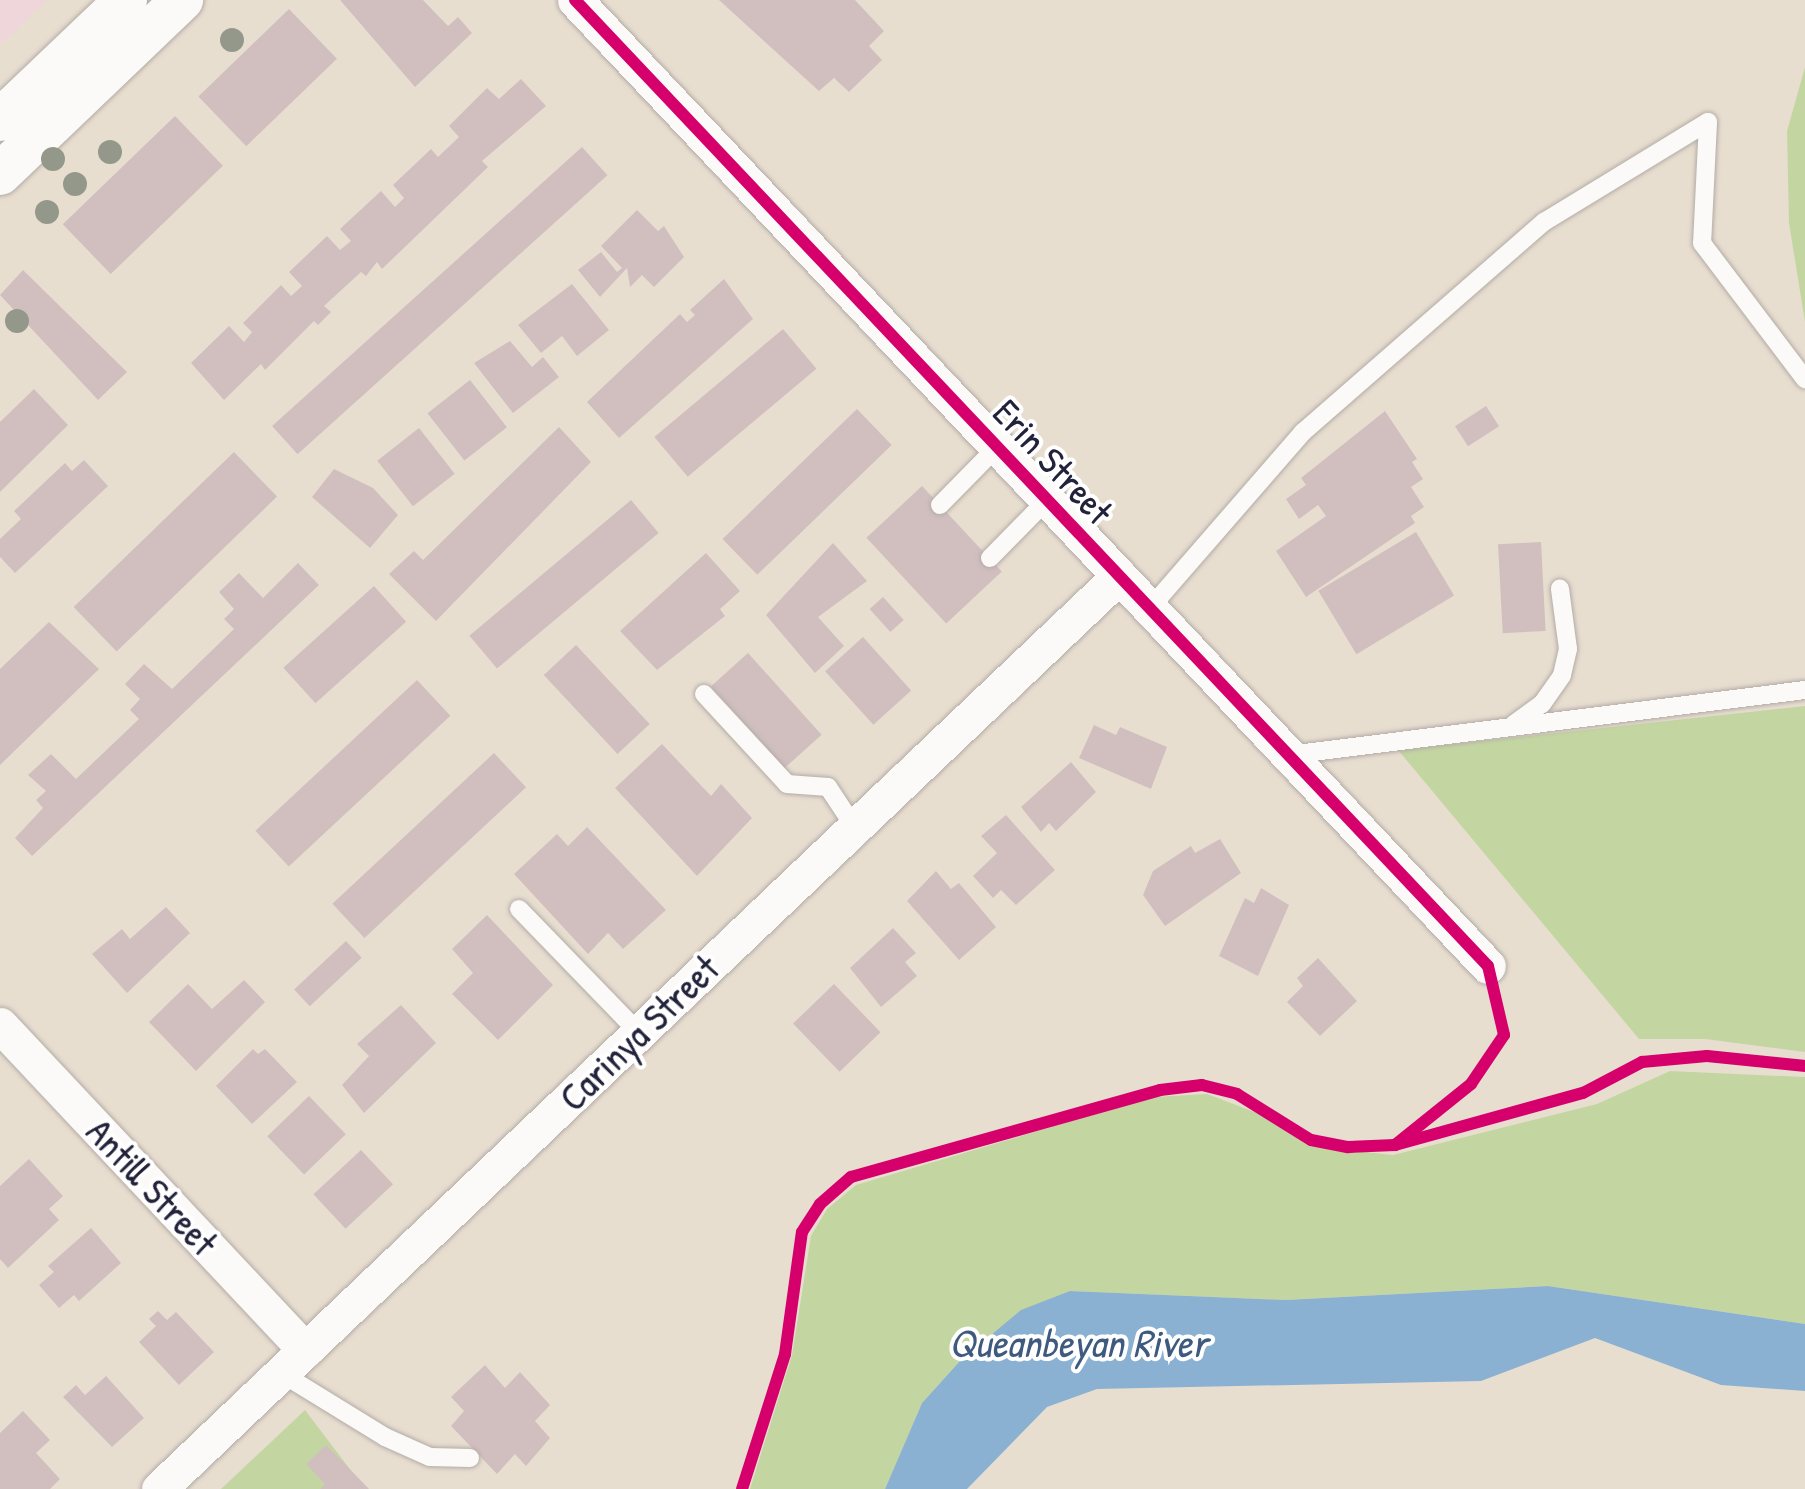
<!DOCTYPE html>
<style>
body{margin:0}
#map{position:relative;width:1805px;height:1489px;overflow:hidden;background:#e8ded0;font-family:"Patrick Hand",sans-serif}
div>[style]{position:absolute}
.built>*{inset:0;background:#eed6da}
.green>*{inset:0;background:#c3d6a2}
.water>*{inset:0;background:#8ab1d2}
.building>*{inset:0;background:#d1bfc0;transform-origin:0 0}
.roads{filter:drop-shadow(0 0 2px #b3aca6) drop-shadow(0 0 2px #b3aca6)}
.service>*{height:18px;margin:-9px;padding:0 9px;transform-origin:9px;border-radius:9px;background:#fcfaf8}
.minor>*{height:35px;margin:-17.5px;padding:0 17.5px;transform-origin:17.5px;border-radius:17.5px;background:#fcfaf8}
.tertiary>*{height:42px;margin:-21px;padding:0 21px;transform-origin:21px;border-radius:21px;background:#fcfaf8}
.cycleway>*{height:12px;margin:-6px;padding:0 6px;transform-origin:6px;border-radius:6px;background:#d6006c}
.trees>*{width:24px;height:24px;margin:-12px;border-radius:50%;background:#94988b}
span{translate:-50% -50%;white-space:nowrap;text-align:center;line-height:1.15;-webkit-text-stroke:8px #fff;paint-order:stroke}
.street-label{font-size:38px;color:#22223b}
.water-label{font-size:40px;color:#3f5a7f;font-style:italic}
</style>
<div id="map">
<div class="built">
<div style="clip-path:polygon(0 0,47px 0,0 45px)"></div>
</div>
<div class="green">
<div style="clip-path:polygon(1805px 67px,1805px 322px,1789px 223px,1787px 131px)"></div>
<div style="clip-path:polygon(1805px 706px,1805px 1052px,1705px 1039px,1639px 1039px,1398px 750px)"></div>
<div style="clip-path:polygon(1670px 1071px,1805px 1077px,1805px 1324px,1548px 1286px,1286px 1300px,1070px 1291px,984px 1339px,960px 1361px,922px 1403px,885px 1489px,750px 1489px,792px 1355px,811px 1236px,827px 1209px,856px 1185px,1153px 1097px,1207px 1094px,1260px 1114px,1309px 1146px,1393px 1155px,1597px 1104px)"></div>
<div style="clip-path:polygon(305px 1410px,365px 1489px,221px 1489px)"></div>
</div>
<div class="water">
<div style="clip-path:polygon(1548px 1286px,1805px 1324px,1805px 1391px,1721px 1385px,1595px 1338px,1481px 1381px,1097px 1389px,1047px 1407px,967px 1489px,885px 1489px,922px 1403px,960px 1361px,1021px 1310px,1070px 1291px,1286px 1300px)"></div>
</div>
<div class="building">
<div style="clip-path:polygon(340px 0,423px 0,448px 26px,458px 17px,472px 33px,415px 87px)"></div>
<div style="clip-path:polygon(719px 0,855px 0,884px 31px,869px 46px,882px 60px,849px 92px,834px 78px,819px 91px)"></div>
<div style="left:289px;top:9px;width:69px;height:126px;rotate:46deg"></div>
<div style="clip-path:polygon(521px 79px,546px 106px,482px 161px,488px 167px,382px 269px,377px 262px,366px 276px,361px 272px,324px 306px,331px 312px,318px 325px,314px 321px,265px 370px,261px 364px,224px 400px,191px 363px,229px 326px,244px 342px,252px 332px,243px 323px,281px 285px,291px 296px,302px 286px,289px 272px,327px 236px,340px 250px,351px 241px,340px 229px,381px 191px,395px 207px,404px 198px,393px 185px,431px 149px,438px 157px,459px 137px,449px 126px,487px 88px,499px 99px)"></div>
<div style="left:175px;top:116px;width:69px;height:156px;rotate:46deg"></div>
<div style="left:582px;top:147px;width:38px;height:417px;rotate:48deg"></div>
<div style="clip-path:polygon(637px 210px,658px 231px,664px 226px,684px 257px,654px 287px,642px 275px,630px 287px,627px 268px,600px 297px,578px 270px,601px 252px,617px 272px,622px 268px,601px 246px)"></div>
<div style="clip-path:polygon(23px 270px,127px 372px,98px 400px,0 295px)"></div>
<div style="clip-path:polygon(724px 279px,753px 319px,619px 438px,587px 402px,680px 314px,687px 322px,695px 315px,690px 310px)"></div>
<div style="clip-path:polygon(572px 284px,609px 330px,577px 356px,562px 336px,541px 353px,518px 325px)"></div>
<div style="left:783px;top:329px;width:52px;height:168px;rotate:50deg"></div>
<div style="clip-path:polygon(510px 341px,532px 367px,543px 357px,559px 377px,513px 413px,474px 363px)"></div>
<div style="left:470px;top:380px;width:60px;height:54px;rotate:52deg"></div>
<div style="clip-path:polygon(34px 389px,68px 425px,0 492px,0 422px)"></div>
<div style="left:1486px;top:406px;width:24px;height:37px;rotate:57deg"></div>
<div style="left:857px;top:409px;width:50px;height:187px;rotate:46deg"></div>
<div style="clip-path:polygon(1385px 411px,1417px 459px,1412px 462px,1423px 479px,1411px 487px,1424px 507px,1411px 516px,1415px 523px,1306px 597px,1276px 551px,1326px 516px,1318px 505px,1299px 519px,1286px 499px,1306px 485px,1301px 478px)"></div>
<div style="clip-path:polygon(559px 427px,591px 462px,436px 621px,389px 574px,414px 551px,423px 560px)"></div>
<div style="left:419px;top:428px;width:58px;height:53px;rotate:52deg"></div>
<div style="left:234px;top:452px;width:62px;height:223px;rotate:46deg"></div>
<div style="clip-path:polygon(84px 460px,108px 486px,15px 573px,0 557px,0 539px,21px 519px,14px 511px,65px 463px,72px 471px)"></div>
<div style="clip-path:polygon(334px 469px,373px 488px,398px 515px,370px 548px,312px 497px)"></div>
<div style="left:922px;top:486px;width:117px;height:76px;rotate:47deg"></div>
<div style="left:631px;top:500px;width:43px;height:211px;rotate:50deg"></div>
<div style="left:1416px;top:532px;width:74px;height:114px;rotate:59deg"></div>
<div style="left:1541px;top:542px;width:89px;height:43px;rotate:87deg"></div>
<div style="clip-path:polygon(833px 543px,867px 581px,818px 617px,844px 646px,815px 673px,766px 615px)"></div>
<div style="clip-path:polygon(706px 553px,740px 591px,720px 609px,725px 616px,657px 670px,620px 631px)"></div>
<div style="clip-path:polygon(298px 563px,319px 585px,32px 856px,15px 838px,43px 808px,36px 800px,46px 791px,28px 775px,51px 754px,76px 779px,139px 719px,130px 710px,140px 699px,125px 684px,144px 664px,172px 689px,234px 629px,224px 619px,234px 609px,219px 592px,239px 573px,263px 598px)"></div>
<div style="left:374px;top:586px;width:48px;height:122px;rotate:48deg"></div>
<div style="left:883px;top:597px;width:31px;height:18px;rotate:48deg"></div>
<div style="clip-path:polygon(49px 622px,99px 669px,0 765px,0 669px)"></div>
<div style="left:863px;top:637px;width:72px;height:51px;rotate:48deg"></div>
<div style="left:576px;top:645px;width:108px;height:44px;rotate:47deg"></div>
<div style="left:748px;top:653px;width:110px;height:50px;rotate:48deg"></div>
<div style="left:417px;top:680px;width:49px;height:221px;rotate:47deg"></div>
<div style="clip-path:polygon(1094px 725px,1116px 735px,1120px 727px,1167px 747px,1151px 789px,1079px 758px)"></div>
<div style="clip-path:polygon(662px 744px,711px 796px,721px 784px,752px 818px,697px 876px,615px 788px)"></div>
<div style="left:494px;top:753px;width:47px;height:221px;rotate:47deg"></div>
<div style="clip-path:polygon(1071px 762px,1096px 792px,1056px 831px,1049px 823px,1041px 832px,1021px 807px)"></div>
<div style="clip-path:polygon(1006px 815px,1055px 870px,1016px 905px,1001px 890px,993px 898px,973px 876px,997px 853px,981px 836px)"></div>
<div style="clip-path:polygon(587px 827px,666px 910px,623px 949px,608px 933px,588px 954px,514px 874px,557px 834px,568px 846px)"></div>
<div style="clip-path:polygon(1220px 839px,1241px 873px,1165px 926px,1143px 895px,1153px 871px,1191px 846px,1195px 853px)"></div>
<div style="clip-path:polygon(936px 871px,951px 889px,959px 883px,996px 927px,959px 960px,907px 901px)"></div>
<div style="clip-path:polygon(1261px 888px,1289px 905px,1258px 976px,1219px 956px,1245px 898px,1254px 903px)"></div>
<div style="clip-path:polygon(166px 907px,190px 933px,127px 993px,92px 954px,122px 929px,130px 939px)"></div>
<div style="clip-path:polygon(487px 915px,553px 985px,498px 1040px,452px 994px,473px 973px,452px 949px)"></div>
<div style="clip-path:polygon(893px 928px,916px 953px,905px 962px,917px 976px,881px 1007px,850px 968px)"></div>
<div style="left:346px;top:941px;width:23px;height:71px;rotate:47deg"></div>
<div style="clip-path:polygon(1318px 958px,1357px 1001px,1320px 1036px,1287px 1002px,1303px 986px,1297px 978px)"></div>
<div style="clip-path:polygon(244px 980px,265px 1002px,196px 1071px,149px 1022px,188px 984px,212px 1009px)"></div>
<div style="left:834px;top:984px;width:67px;height:57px;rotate:46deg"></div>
<div style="clip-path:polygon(401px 1005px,436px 1043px,364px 1113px,342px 1085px,369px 1056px,357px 1044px)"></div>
<div style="clip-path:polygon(253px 1049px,258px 1054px,265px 1049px,297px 1082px,252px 1124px,216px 1086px)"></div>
<div style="left:309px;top:1096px;width:53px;height:58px;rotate:46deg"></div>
<div style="left:361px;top:1150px;width:47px;height:65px;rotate:47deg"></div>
<div style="clip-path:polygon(29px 1159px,63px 1196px,49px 1209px,59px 1220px,8px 1268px,0 1259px,0 1186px)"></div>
<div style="clip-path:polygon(91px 1228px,121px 1263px,79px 1301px,74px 1295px,59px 1308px,39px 1285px,54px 1272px,48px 1266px)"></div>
<div style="clip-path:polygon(158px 1311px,167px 1320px,176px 1312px,214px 1352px,179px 1385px,139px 1342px,156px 1326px,149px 1319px)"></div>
<div style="clip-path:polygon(485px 1365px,505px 1388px,520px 1372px,550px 1405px,535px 1421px,550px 1438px,526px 1466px,515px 1454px,497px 1474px,451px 1426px,464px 1411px,451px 1397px)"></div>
<div style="clip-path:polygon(106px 1376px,144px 1418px,112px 1447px,63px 1397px,76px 1385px,85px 1395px)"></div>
<div style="clip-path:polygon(23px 1411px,50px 1440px,36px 1453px,60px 1479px,50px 1489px,0 1489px,0 1433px)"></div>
<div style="clip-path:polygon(326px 1445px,345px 1464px,369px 1489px,320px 1489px,325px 1484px,306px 1464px)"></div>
</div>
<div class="roads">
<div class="service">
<div style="left:1708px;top:122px;width:121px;rotate:92.8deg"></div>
<div style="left:1702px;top:243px;width:171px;rotate:52.9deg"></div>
<div style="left:940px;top:505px;width:81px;rotate:-45.5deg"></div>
<div style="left:990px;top:558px;width:81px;rotate:-45.5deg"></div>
<div style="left:1150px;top:608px;width:233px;rotate:-49deg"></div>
<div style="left:1303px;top:432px;width:320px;rotate:-41.1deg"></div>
<div style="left:1544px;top:222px;width:192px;rotate:-31.4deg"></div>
<div style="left:704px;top:694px;width:122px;rotate:47.3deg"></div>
<div style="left:787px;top:784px;width:41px;rotate:4.2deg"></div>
<div style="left:828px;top:787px;width:49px;rotate:56.6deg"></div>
<div style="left:1514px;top:724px;width:34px;rotate:-36deg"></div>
<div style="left:1542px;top:704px;width:35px;rotate:-55deg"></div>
<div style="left:1562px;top:675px;width:27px;rotate:-77deg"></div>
<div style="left:1568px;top:649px;width:61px;rotate:-97.6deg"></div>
<div style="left:1289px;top:755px;width:520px;rotate:-7.18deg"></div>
<div style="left:519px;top:909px;width:173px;rotate:45.9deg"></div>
<div style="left:281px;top:1373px;width:122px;rotate:31.6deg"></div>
<div style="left:385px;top:1437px;width:49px;rotate:24deg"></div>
<div style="left:430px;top:1457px;width:40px;rotate:1.4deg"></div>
</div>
<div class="minor">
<div style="left:575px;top:0;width:1329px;rotate:46.62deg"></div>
<div style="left:0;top:1025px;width:446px;rotate:46.8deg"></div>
<div style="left:159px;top:1489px;width:1325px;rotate:-43.56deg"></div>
</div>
<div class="tertiary">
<div style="left:0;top:120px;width:174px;rotate:-43.6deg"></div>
<div style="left:0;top:174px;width:252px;rotate:-43.7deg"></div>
</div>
</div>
<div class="cycleway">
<div style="left:575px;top:0;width:1329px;rotate:46.62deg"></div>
<div style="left:1488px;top:966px;width:71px;rotate:76.9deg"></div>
<div style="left:1504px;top:1035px;width:59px;rotate:124deg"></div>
<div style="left:1471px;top:1084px;width:97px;rotate:141.2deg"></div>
<div style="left:742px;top:1489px;width:142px;rotate:-72.3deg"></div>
<div style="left:785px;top:1354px;width:123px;rotate:-82.1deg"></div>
<div style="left:802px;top:1232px;width:33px;rotate:-57deg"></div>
<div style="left:820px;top:1204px;width:41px;rotate:-41.1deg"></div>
<div style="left:851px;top:1177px;width:321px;rotate:-15.7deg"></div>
<div style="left:1160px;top:1090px;width:42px;rotate:-6.8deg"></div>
<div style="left:1202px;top:1085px;width:36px;rotate:14deg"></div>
<div style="left:1237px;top:1094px;width:87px;rotate:31.9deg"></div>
<div style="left:1311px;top:1140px;width:38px;rotate:11deg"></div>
<div style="left:1348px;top:1147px;width:47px;rotate:-2.4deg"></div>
<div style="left:1395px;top:1145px;width:195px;rotate:-15.5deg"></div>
<div style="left:1583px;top:1093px;width:67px;rotate:-27.7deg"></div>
<div style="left:1642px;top:1062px;width:65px;rotate:-5.3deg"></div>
<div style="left:1707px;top:1056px;width:99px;rotate:5.8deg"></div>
</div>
<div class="trees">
<div style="left:232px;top:40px"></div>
<div style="left:110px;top:152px"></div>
<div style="left:53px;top:159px"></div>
<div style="left:75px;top:184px"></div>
<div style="left:47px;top:212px"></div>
<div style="left:17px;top:321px"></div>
</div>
<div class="street-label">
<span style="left:1053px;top:462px;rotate:47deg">Erin Street</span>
<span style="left:639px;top:1033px;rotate:-44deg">Carinya Street</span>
<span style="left:152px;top:1187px;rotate:47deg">Antill Street</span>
</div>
<div class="water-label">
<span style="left:1078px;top:1342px">Queanbeyan River</span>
</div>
</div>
